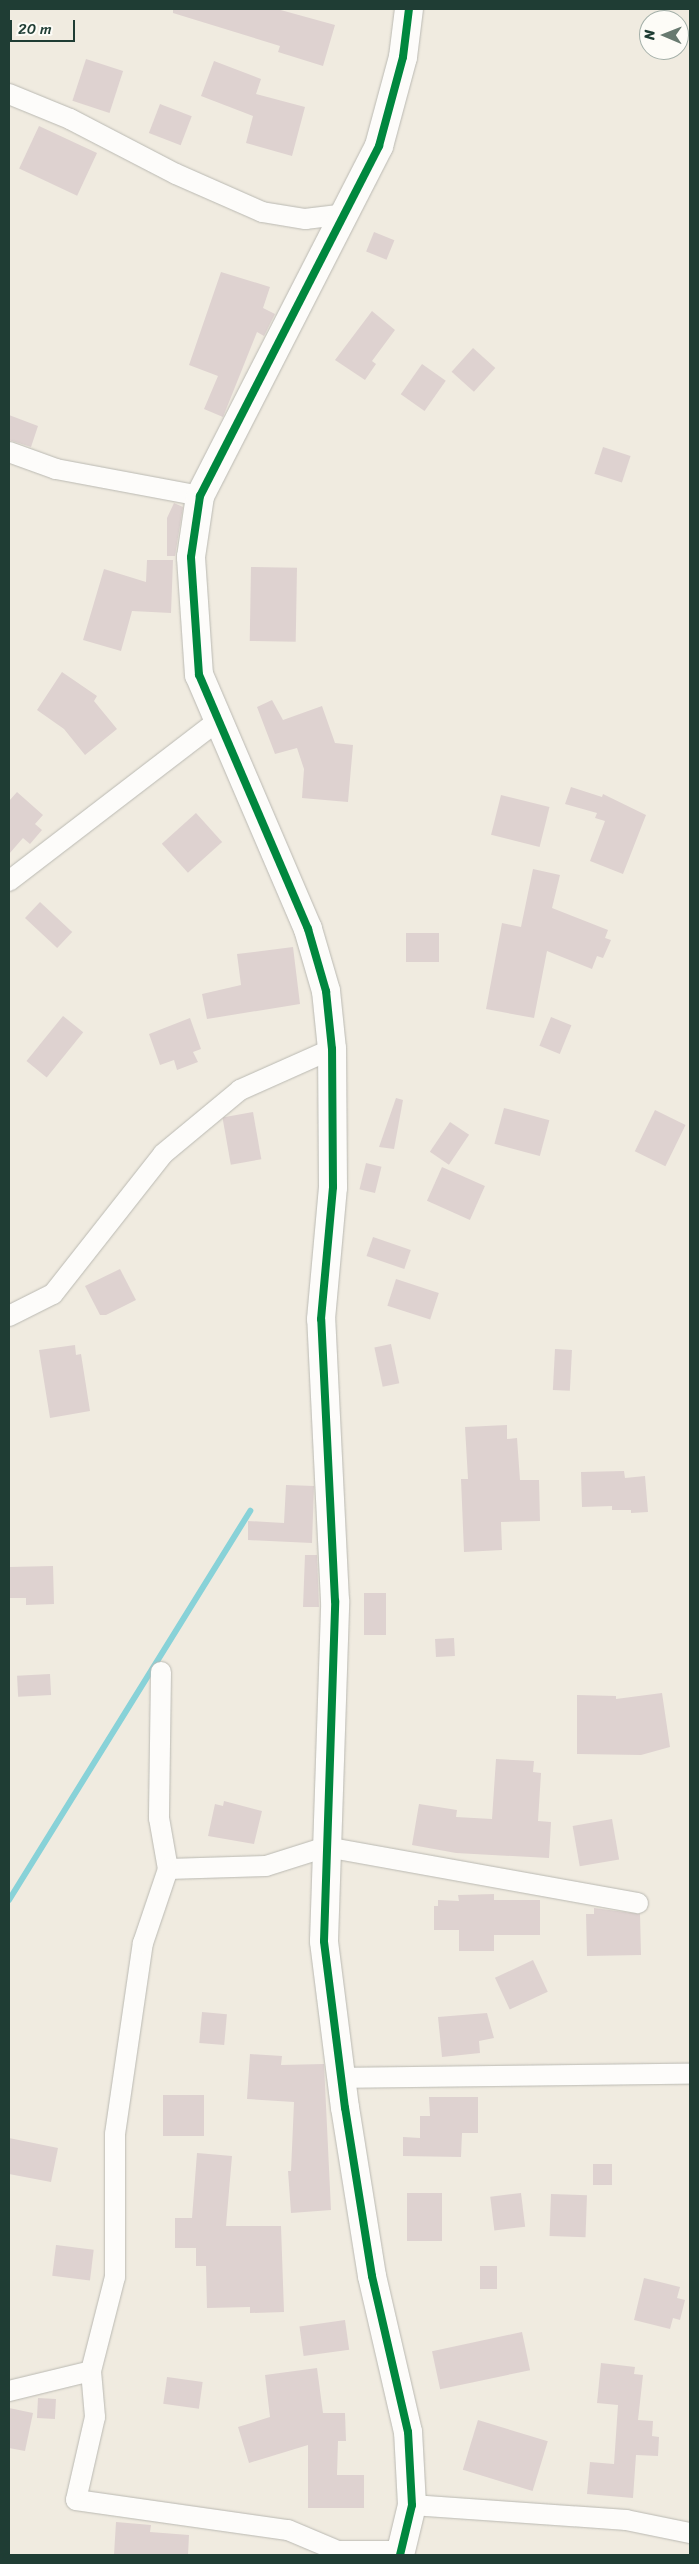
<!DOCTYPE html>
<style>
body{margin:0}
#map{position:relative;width:699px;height:2564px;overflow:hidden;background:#f0ebe0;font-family:Sriracha,sans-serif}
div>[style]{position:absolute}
.stream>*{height:6px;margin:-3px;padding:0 3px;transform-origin:3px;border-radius:3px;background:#88d2d8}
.building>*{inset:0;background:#ded2d0;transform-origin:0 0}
.roads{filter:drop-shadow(0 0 1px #bab9b2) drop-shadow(0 0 1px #bab9b2)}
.street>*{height:20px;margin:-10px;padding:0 10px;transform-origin:10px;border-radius:10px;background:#fdfcfa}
.secondary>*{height:28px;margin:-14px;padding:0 14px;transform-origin:14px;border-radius:14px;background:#fdfcfa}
.cycleway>*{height:8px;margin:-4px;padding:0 4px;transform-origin:4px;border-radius:4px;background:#00873e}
span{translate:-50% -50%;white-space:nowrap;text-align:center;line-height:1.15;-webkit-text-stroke:4.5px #fdfcf7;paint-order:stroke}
.frame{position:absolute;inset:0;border:10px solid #1f3d34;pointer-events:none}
.north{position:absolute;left:639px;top:10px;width:50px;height:50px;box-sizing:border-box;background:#fdfcf7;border:1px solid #a4b0a9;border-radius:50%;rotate:271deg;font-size:14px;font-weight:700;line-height:20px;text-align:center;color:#1f3d34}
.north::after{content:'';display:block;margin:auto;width:18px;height:22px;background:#687a70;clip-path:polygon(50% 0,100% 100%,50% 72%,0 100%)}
.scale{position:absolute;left:10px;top:20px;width:65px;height:22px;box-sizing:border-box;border:2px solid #1f3d34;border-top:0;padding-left:6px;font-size:15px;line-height:18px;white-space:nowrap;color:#1f3d34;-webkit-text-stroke:4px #fdfcf7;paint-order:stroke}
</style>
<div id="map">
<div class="stream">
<div style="left:9px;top:1900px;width:458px;rotate:-58.2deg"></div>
</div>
<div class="building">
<div style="clip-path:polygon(173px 9px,277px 9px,335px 25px,323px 66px,278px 52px,280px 46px,173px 13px)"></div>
<div style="left:86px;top:59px;width:39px;height:44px;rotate:18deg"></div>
<div style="clip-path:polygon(214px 61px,261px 79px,256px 94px,305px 107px,292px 156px,246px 143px,253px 116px,201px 96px)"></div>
<div style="left:160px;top:104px;width:34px;height:31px;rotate:21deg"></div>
<div style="left:39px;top:126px;width:64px;height:47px;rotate:25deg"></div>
<div style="left:374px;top:232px;width:22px;height:21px;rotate:22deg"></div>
<div style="clip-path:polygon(221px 272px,270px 287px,263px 308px,275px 314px,264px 336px,257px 332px,223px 417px,204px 409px,218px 376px,189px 365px)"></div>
<div style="clip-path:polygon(372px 311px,395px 330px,372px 361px,376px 364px,365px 380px,335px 360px)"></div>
<div style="left:473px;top:348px;width:30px;height:32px;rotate:42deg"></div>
<div style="left:422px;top:364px;width:29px;height:37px;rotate:35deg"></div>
<div style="clip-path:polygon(9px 415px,38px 426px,31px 447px,9px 440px)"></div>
<div style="left:603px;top:447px;width:29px;height:28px;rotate:18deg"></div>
<div style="clip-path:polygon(174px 503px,183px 507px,175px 556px,167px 556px,167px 518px)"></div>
<div style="clip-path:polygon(147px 560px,173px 560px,171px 613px,132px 611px,121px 651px,83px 640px,104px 569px,146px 582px)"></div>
<div style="left:251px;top:567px;width:46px;height:74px;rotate:1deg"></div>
<div style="clip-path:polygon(62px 672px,97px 696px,94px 701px,117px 729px,85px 755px,64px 729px,37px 710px)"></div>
<div style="clip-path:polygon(272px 700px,283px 720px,322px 706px,335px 743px,353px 745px,348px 802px,302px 798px,304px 769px,297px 748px,275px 754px,257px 707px)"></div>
<div style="clip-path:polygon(571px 787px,602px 797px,603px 794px,646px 815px,623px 874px,590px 861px,605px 821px,595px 818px,597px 813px,565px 804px)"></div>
<div style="clip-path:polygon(17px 792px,43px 815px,35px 824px,42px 830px,30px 844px,23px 838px,9px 854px,9px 801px)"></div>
<div style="left:501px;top:795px;width:50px;height:41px;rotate:14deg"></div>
<div style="left:196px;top:813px;width:39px;height:46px;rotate:48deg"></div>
<div style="clip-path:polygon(533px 869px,560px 875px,552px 908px,608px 930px,605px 938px,611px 940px,603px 958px,597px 956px,592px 969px,547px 951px,534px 1018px,486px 1009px,502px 923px,521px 927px)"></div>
<div style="left:40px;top:902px;width:44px;height:22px;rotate:43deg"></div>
<div style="left:406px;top:933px;width:33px;height:29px"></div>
<div style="clip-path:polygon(293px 947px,300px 1004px,207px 1019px,202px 994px,241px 985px,237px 954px)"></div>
<div style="left:63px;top:1016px;width:26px;height:58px;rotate:39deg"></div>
<div style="left:551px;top:1017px;width:22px;height:31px;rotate:22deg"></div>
<div style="clip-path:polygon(190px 1018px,201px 1049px,193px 1052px,198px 1062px,177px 1070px,174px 1060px,160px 1065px,149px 1034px)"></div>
<div style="clip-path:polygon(396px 1098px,403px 1100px,394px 1149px,379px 1147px)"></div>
<div style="left:504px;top:1108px;width:47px;height:37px;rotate:15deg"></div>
<div style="left:655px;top:1110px;width:34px;height:46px;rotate:26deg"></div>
<div style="left:253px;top:1112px;width:48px;height:31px;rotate:80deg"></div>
<div style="left:450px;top:1122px;width:23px;height:36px;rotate:34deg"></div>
<div style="left:366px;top:1163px;width:16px;height:27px;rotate:14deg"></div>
<div style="left:442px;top:1167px;width:47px;height:37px;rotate:24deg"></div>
<div style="left:373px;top:1237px;width:40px;height:20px;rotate:19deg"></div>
<div style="clip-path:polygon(120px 1269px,136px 1300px,106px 1315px,100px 1315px,85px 1286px)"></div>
<div style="left:396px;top:1279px;width:45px;height:28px;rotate:18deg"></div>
<div style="left:391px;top:1344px;width:40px;height:17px;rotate:78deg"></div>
<div style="clip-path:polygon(75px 1345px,76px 1355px,81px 1354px,90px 1411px,50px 1418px,39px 1350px)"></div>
<div style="left:555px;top:1349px;width:17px;height:41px;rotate:3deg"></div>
<div style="clip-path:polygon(507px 1425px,507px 1439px,517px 1438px,520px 1480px,539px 1480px,540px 1521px,501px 1522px,502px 1550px,464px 1552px,461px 1479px,468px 1479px,465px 1427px)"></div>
<div style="clip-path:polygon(624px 1471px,625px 1478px,645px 1476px,648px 1512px,631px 1513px,631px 1510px,612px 1510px,612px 1506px,582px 1507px,581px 1472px)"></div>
<div style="clip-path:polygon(286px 1485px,314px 1486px,312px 1543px,248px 1540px,248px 1521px,284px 1523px)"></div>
<div style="clip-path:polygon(305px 1555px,317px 1555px,319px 1607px,303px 1607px)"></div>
<div style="clip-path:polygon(53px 1566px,54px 1604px,26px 1605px,26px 1598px,10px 1598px,9px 1567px)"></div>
<div style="left:364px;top:1593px;width:22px;height:42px"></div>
<div style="left:454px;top:1638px;width:18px;height:19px;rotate:87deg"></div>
<div style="left:50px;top:1674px;width:21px;height:33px;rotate:87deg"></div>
<div style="clip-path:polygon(662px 1693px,670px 1747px,641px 1755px,577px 1754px,577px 1695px,616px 1696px,616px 1699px)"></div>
<div style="clip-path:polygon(496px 1759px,534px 1761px,533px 1772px,541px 1773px,538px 1821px,551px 1822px,549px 1858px,456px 1853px,412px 1845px,419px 1804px,457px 1810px,456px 1817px,492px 1819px)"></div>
<div style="clip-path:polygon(224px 1801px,262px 1811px,254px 1844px,208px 1836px,215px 1804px,223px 1806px)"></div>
<div style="left:612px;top:1819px;width:41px;height:40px;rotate:80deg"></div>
<div style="clip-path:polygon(494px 1894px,494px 1900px,540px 1900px,540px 1935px,494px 1935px,494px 1951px,459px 1951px,459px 1930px,434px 1930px,434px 1906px,438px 1906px,438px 1900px,459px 1901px,458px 1895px)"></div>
<div style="clip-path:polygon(594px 1908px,640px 1914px,641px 1955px,587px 1956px,586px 1914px,594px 1914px)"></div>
<div style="left:533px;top:1960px;width:35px;height:42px;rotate:65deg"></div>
<div style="left:202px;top:2012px;width:25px;height:31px;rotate:5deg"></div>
<div style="clip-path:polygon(487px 2013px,494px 2038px,479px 2041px,480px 2053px,442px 2057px,438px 2017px)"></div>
<div style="clip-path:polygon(250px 2054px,282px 2056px,281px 2065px,324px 2064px,331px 2210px,291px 2213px,288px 2171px,291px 2171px,294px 2102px,247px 2099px)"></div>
<div style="left:163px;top:2095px;width:41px;height:41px"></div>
<div style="clip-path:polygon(429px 2097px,478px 2097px,478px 2133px,462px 2133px,461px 2157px,403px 2156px,403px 2137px,420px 2138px,420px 2116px,430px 2116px)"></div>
<div style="clip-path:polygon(9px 2138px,58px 2148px,51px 2182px,9px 2174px)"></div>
<div style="clip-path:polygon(197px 2153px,232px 2156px,226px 2226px,281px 2226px,284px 2312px,250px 2313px,250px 2307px,207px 2308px,206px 2266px,196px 2266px,196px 2248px,175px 2248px,175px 2218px,192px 2218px)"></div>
<div style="left:593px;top:2164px;width:19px;height:21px"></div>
<div style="left:407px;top:2193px;width:35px;height:48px"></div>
<div style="left:521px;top:2193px;width:34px;height:31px;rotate:83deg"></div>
<div style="left:551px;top:2194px;width:36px;height:42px;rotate:2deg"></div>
<div style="left:56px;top:2245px;width:38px;height:31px;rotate:7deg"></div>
<div style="left:480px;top:2266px;width:17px;height:23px"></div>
<div style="clip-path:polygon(644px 2278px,680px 2287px,677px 2298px,685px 2300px,680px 2320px,673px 2318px,670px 2329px,634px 2320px)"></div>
<div style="left:345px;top:2320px;width:30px;height:46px;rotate:82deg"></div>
<div style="left:522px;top:2332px;width:39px;height:92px;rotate:78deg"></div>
<div style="clip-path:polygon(601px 2363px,635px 2367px,634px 2374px,643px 2375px,638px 2420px,653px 2421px,652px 2436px,659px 2437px,658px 2456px,636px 2455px,633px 2498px,587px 2494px,590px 2462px,614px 2464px,618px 2405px,597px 2403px)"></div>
<div style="clip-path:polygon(317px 2368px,323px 2413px,345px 2413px,346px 2441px,338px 2441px,337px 2475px,364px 2475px,364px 2508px,308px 2508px,308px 2445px,249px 2463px,238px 2427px,270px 2417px,265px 2375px)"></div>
<div style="left:167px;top:2377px;width:36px;height:27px;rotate:8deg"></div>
<div style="left:38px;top:2398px;width:18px;height:20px;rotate:3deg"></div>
<div style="clip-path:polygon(9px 2408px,33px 2413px,25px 2451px,9px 2448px)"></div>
<div style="left:478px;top:2420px;width:73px;height:52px;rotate:17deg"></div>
<div style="clip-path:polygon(116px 2522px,151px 2525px,150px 2532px,189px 2535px,188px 2555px,114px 2555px)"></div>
</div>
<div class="roads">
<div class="street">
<div style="left:9px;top:94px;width:66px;rotate:22.3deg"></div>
<div style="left:70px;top:119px;width:119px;rotate:27.4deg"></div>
<div style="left:176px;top:174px;width:94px;rotate:23.8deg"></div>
<div style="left:262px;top:212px;width:44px;rotate:9.2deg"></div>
<div style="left:305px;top:219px;width:42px;rotate:-6.8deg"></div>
<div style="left:9px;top:452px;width:50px;rotate:19.9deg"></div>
<div style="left:56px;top:469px;width:147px;rotate:10.6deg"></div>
<div style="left:9px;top:881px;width:261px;rotate:-37.5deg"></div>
<div style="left:9px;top:1316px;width:49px;rotate:-26.6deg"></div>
<div style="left:53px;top:1294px;width:178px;rotate:-51.8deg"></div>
<div style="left:163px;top:1154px;width:100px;rotate:-39.7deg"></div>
<div style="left:240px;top:1090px;width:101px;rotate:-24deg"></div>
<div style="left:161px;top:1672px;width:146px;rotate:90.8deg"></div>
<div style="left:159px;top:1818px;width:52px;rotate:80deg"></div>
<div style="left:168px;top:1869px;width:98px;rotate:-1.8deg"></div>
<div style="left:266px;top:1866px;width:63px;rotate:-17.6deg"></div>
<div style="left:326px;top:1847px;width:317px;rotate:10.2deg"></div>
<div style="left:341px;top:2078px;width:349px;rotate:-0.7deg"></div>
<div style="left:91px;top:2371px;width:46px;rotate:85deg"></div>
<div style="left:95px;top:2417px;width:85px;rotate:102.9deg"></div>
<div style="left:76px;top:2500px;width:214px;rotate:8.1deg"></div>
<div style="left:288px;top:2530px;width:54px;rotate:22.8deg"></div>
<div style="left:338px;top:2551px;width:62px"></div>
<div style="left:9px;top:2391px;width:84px;rotate:-13.7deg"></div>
<div style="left:91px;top:2371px;width:97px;rotate:-75.7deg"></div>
<div style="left:115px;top:2277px;width:143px;rotate:-90deg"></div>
<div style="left:115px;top:2134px;width:193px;rotate:-81.7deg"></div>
<div style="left:143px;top:1943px;width:78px;rotate:-71.3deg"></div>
<div style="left:412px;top:2505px;width:215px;rotate:4deg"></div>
<div style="left:626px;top:2520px;width:65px;rotate:11.5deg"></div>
</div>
<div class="secondary">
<div style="left:400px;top:2555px;width:51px;rotate:-76.5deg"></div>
<div style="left:412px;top:2505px;width:73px;rotate:-93.1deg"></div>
<div style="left:408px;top:2432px;width:160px;rotate:-103deg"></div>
<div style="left:372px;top:2276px;width:170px;rotate:-99.1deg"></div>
<div style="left:345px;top:2108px;width:168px;rotate:-97.2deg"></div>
<div style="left:324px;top:1941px;width:340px;rotate:-88.1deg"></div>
<div style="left:335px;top:1601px;width:282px;rotate:-92.8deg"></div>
<div style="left:321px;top:1319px;width:133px;rotate:-84.8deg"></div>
<div style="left:333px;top:1187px;width:138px;rotate:-90.4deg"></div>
<div style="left:332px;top:1049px;width:58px;rotate:-95.9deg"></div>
<div style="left:326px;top:991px;width:65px;rotate:-106.2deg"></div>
<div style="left:308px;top:929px;width:276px;rotate:-113.2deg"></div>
<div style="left:199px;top:675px;width:118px;rotate:-93.9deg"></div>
<div style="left:191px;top:557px;width:62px;rotate:-81.6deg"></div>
<div style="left:200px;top:496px;width:393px;rotate:-62.9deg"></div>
<div style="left:379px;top:146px;width:92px;rotate:-74.9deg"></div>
<div style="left:403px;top:57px;width:48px;rotate:-82.9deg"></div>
</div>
</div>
<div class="cycleway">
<div style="left:400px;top:2555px;width:51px;rotate:-76.5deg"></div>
<div style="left:412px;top:2505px;width:73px;rotate:-93.1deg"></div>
<div style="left:408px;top:2432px;width:160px;rotate:-103deg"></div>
<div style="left:372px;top:2276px;width:170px;rotate:-99.1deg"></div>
<div style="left:345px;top:2108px;width:168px;rotate:-97.2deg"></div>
<div style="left:324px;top:1941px;width:340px;rotate:-88.1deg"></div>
<div style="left:335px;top:1601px;width:282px;rotate:-92.8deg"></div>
<div style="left:321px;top:1319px;width:133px;rotate:-84.8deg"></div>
<div style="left:333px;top:1187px;width:138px;rotate:-90.4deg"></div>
<div style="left:332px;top:1049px;width:58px;rotate:-95.9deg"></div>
<div style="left:326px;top:991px;width:65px;rotate:-106.2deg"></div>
<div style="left:308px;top:929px;width:276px;rotate:-113.2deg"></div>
<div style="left:199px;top:675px;width:118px;rotate:-93.9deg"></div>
<div style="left:191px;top:557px;width:62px;rotate:-81.6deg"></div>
<div style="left:200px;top:496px;width:393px;rotate:-62.9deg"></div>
<div style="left:379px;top:146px;width:92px;rotate:-74.9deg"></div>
<div style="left:403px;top:57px;width:48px;rotate:-82.9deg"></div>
</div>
<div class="frame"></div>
<div class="north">N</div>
<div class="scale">20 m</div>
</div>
